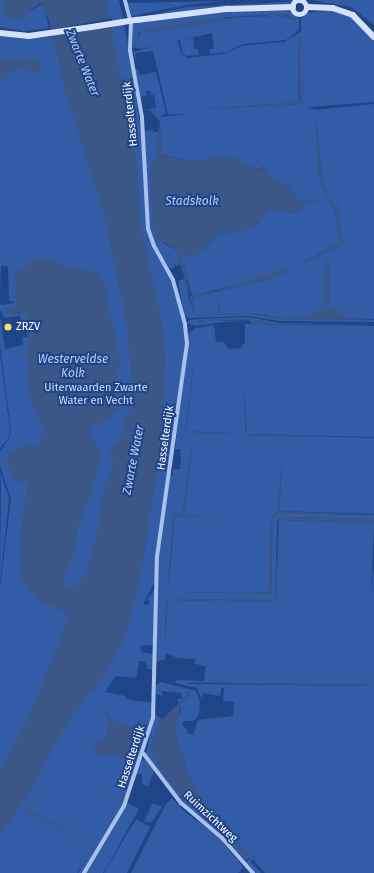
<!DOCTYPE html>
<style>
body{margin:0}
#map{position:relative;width:374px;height:873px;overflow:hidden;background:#1f4588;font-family:"Fira Sans",sans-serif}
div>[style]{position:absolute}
.green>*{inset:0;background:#325da6}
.water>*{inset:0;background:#3b5788}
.pier>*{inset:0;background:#1f4588}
.street>*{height:4px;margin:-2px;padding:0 2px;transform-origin:2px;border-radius:2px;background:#a9c2eb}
.secondary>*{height:5.5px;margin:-2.75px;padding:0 2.75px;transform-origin:2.75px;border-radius:2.75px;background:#d5e1f8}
.secondary>.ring{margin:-2.75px;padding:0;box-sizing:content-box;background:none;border:5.5px solid #d5e1f8;border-radius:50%}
.secondary-bridge>*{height:5.5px;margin:-2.75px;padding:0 2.75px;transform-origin:2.75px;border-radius:2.75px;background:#d5e1f8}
.dots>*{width:11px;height:11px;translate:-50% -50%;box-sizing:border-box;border:2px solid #1f4588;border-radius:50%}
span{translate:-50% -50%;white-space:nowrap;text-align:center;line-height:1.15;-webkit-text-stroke:4px #1f4588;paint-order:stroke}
.street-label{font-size:11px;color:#fff}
.poi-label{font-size:11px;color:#fff}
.left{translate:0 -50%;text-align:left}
.park-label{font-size:11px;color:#cedef8}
.water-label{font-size:12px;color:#b5ccf2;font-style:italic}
</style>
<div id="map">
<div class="green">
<div style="clip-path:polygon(0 0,25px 0,20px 12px,12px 10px,13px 13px,28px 12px,43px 4px,49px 28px,24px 31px,0 27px)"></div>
<div style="clip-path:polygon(106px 0,119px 0,132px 64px,142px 140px,147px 231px,152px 244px,168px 271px,185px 328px,186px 345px,154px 583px,143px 604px,148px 605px,150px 601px,147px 599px,154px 590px,153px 645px,140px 646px,141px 652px,153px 654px,154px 669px,148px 669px,145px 661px,139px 661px,136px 678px,116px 676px,105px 692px,125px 696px,125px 699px,154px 703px,154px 709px,127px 797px,84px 873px,78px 873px,94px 846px,77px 873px,0 873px,0 588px,11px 499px,0 466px,0 451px,9px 439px,11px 430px,0 345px,0 316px,5px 349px,23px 345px,22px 337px,27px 337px,26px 322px,21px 322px,20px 316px,5px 318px,0 310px,0 301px,1px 305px,15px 303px,9px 300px,8px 266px,1px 266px,0 292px,0 35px,16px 38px,52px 37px,108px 12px)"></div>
<div style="clip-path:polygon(292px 0,296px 0,287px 5px,220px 7px,143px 17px,186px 7px,289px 2px)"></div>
<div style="clip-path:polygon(311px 0,374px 0,374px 25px,351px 7px)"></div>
<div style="clip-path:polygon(225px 1px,186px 5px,132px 16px,128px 3px)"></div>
<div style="clip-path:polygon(evenodd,258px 10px,289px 10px,299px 19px,299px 30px,286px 40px,242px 44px,227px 52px,210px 54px,209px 49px,214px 49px,212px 33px,141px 49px,133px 47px,133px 24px,137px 22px,203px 13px,258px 10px,286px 14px,297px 21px,281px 16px,245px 17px,142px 33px,137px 37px,139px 32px,228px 17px,286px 14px)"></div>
<div style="clip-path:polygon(evenodd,333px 10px,352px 16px,367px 29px,374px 41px,374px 102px,308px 107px,315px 110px,374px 104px,374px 319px,347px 318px,329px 306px,328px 258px,324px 265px,324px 307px,309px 317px,283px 318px,250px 313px,221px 313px,217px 298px,219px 314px,205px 315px,247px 314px,280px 319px,374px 320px,374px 322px,280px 321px,247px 316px,189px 318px,184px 315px,178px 281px,185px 279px,188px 296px,195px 315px,192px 298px,273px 278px,290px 270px,284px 269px,266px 277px,192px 296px,180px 252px,194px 257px,219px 234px,250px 229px,260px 222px,268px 210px,296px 213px,307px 202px,324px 202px,298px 201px,289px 187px,270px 178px,265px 167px,255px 169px,235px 158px,215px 157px,197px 162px,161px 155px,160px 121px,150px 110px,142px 110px,156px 108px,154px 95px,151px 95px,150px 91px,146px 91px,146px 96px,142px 96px,141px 102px,136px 70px,138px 69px,140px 75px,156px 72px,166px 113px,160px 117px,186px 114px,168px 114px,153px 51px,136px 53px,136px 60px,133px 52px,177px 40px,181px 53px,187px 58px,224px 54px,242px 46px,284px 42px,301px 32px,301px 19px,307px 13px,333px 10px,301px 36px,301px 104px,193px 110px,299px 102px,298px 37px,301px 36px,333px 10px,316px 115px,322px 179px,330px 201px,337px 204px,343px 244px,294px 268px,340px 241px,335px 212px,319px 179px,316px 115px)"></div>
<div style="clip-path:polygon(193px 38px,194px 49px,198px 49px,199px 55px,186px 56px,182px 52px,180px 40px)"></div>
<div style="clip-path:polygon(153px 130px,153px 132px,158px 132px,157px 154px,150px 169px,153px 226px,163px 243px,177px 250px,181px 264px,176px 266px,173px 261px,175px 267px,170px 269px,150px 236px,144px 131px)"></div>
<div style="clip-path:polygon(247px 317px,280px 323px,374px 325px,275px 324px,247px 319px,204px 320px,198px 321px,199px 324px,206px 320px,250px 321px,221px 322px,196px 326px,187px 323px,190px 320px,199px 319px)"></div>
<div style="clip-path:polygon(evenodd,245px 324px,374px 326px,374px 437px,247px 434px,244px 385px,246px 435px,374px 438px,374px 514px,279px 511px,283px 453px,278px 509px,271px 519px,269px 592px,184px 592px,271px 594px,273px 518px,277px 513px,374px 515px,374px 519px,279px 517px,277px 521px,275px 600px,166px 599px,165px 648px,168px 600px,276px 602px,279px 520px,374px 523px,371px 598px,374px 565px,374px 685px,190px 682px,188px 684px,374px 686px,374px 873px,265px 873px,253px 859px,251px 862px,261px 873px,256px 873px,246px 862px,251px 857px,245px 860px,220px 833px,189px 809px,146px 754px,155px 714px,162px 719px,158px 723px,151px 750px,164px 775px,185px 800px,215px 816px,244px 855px,249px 856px,231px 832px,206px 807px,189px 777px,175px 733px,177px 720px,181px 711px,180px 704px,188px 697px,189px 694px,188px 690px,188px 695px,178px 704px,178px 699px,182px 699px,181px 693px,161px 691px,163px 696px,156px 694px,156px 685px,161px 682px,196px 691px,200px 702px,199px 715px,194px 721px,184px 721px,182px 725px,188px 731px,187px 733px,193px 735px,198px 720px,233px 716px,234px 702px,223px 701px,224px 688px,221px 688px,220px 696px,203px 693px,202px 699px,197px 688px,175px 683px,177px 680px,204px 681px,206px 666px,195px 664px,195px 659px,177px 658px,166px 653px,164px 660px,156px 661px,159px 557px,170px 476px,173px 475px,173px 469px,180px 469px,181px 459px,180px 449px,175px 449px,188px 334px,196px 328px,214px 325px,216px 342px,224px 342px,228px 349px,241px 348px,245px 342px,245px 324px,198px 330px,186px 431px,241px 434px,185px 433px,198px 330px,245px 324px,193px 438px,184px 516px,266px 519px,175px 516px,168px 594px,173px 515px,182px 514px,193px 438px)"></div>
<div style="clip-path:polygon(0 355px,10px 430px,8px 439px,0 448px)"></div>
<div style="clip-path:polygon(0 471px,9px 499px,0 582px,1px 487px)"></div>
<div style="clip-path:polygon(145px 759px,154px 771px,148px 786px,142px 784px,142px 774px,137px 774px,141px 761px)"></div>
<div style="clip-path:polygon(172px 798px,186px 813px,215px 834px,223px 843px,243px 867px,238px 873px,131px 873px,166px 804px)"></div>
<div style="clip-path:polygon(127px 802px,139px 809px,107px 867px,103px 873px,85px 873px)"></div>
<div style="clip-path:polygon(153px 803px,162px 807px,151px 823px,144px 821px)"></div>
<div style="clip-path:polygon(136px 819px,150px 827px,127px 873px,104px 873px)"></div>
</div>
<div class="water">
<div style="clip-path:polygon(12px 0,106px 0,137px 164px,141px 227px,160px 311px,166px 358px,161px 448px,143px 564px,127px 632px,113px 662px,95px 688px,96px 692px,91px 691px,64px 729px,31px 790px,0 837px,0 772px,32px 709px,68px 618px,61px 610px,37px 600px,21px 580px,20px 537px,27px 483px,14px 480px,6px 461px,10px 452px,24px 446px,30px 444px,39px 448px,39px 442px,44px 428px,33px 408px,27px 377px,28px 355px,12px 355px,28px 352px,26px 314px,7px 314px,5px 310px,16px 306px,14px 275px,39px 256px,59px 264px,98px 273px,108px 291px,106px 301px,116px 333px,117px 351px,120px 359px,117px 384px,119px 411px,102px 423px,89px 426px,91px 436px,101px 450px,101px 455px,93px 487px,78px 528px,75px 550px,63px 580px,66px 587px,76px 586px,86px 573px,100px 521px,98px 518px,105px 483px,111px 472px,111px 463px,115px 459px,108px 453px,122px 436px,124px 421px,129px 415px,131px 387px,128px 331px,104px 215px,64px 88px,49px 20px,41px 3px,28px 12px,26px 19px,5px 17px,1px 1px)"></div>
<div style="clip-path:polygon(285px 14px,298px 23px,284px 16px,245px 17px,142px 33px,139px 37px,140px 46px,137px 38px,141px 31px,200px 20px)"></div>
<div style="clip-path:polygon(301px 36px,303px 99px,301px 104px,193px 110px,300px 101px,298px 37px)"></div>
<div style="clip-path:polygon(23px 58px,38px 61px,43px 70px,38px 72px,17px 69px,0 82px,0 61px)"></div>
<div style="clip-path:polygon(316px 115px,322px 179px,330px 201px,337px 204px,343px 244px,294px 268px,340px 241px,335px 212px,319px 179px)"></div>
<div style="clip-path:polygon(159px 121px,163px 156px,197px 162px,215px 157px,235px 158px,255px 169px,265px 168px,270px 178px,289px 187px,298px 201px,324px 202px,307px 202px,296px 213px,268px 210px,261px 221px,250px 229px,219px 234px,212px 239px,209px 246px,192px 258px,181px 252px,190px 296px,216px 291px,284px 269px,290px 270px,273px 278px,192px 298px,195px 315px,176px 249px,156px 238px,153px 226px,150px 169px,157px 154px)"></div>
<div style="clip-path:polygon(328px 257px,329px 306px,347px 318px,374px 320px,280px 319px,247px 314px,205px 315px,219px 313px,217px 298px,221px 313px,250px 313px,283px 318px,309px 317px,324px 307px,324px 265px)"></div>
<div style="clip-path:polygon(247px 319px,275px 324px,374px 326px,252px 325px,249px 320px,206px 320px,199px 325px,197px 322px,204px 320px)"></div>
<div style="clip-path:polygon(198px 329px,186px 431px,241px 434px,185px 433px)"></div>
<div style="clip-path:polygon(243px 385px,247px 434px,374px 438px,246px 435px)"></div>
<div style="clip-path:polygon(193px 438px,184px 515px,266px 519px,175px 516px,166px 594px,173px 515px,182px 514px)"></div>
<div style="clip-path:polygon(283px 454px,279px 511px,374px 515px,276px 513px,273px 518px,271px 594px,185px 592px,269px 592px,271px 519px,278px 509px)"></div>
<div style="clip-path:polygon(279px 517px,374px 519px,374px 523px,279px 520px,276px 602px,168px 600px,165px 648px,166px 599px,275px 600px)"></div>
<div style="clip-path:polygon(188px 682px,374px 685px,374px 686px,190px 683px,189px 685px)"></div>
<div style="clip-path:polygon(189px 689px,188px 697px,181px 703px,175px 733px,189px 777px,206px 807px,230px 830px,249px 856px,244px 855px,214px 816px,182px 797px,164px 775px,151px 750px,158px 723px,188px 695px)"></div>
<div style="clip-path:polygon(98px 699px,111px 719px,137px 728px,140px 732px,139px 748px,127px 767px,128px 774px,124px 796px,119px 805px,76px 784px,118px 803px,122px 797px,126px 772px,113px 772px,125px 770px,129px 760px,113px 755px,97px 755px,93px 749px,96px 743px,105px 738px,108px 720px)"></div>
<div style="clip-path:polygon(49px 770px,29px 810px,96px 844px,78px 873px,94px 844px,26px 812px)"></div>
</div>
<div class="pier">
<div style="clip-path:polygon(112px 18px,113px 27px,49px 36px,47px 30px)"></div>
</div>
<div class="street">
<div style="left:143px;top:753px;width:63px;rotate:52.8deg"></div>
<div style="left:181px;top:803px;width:54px;rotate:40.5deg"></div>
<div style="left:222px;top:838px;width:47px;rotate:48.5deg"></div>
<div style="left:84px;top:873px;width:78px;rotate:-59.2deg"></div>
<div style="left:124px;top:806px;width:93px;rotate:-71.8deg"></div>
<div style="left:153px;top:718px;width:161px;rotate:-88.6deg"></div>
<div style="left:157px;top:557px;width:215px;rotate:-82deg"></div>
<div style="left:187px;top:344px;width:20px;rotate:-96deg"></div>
<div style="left:185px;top:324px;width:46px;rotate:-105.3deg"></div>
<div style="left:173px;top:280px;width:39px;rotate:-119deg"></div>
<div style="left:154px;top:246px;width:18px;rotate:-109deg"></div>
<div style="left:148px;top:229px;width:112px;rotate:-93.1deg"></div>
<div style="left:142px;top:117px;width:68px;rotate:-100.2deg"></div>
<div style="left:130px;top:50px;width:27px;rotate:-88deg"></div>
<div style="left:131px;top:23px;width:24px;rotate:-105deg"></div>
</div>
<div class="secondary">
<div class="ring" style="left:293px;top:1px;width:8.5px;height:8.5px"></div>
<div style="left:308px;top:7px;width:25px;rotate:2deg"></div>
<div style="left:333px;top:8px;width:21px;rotate:19deg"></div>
<div style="left:353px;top:15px;width:30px;rotate:46deg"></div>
<div style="left:137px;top:20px;width:91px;rotate:-7deg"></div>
<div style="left:227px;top:9px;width:66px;rotate:-1.7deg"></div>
<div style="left:0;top:33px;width:29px;rotate:6deg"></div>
<div style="left:29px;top:36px;width:70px;rotate:-8.2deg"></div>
</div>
<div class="secondary-bridge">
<div style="left:98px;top:26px;width:39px;rotate:-9deg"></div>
</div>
<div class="dots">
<div style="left:8px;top:327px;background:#f9db69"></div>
</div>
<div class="street-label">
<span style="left:131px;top:114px;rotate:-96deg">Hasselterdijk</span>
<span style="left:166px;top:438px;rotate:-82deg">Hasselterdijk</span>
<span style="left:132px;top:757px;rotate:-72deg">Hasselterdijk</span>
<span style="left:210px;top:817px;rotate:43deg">Ruimzichtweg</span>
</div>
<div class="poi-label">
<span class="left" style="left:16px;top:327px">ZRZV</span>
</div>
<div class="park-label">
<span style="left:96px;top:395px">Uiterwaarden Zwarte<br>Water en Vecht</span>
</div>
<div class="water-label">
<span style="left:82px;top:63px;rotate:68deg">Zwarte Water</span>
<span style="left:192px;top:202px">Stadskolk</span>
<span style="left:73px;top:367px">Westerveldse<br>Kolk</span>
<span style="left:134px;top:460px;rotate:-79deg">Zwarte Water</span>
</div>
</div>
